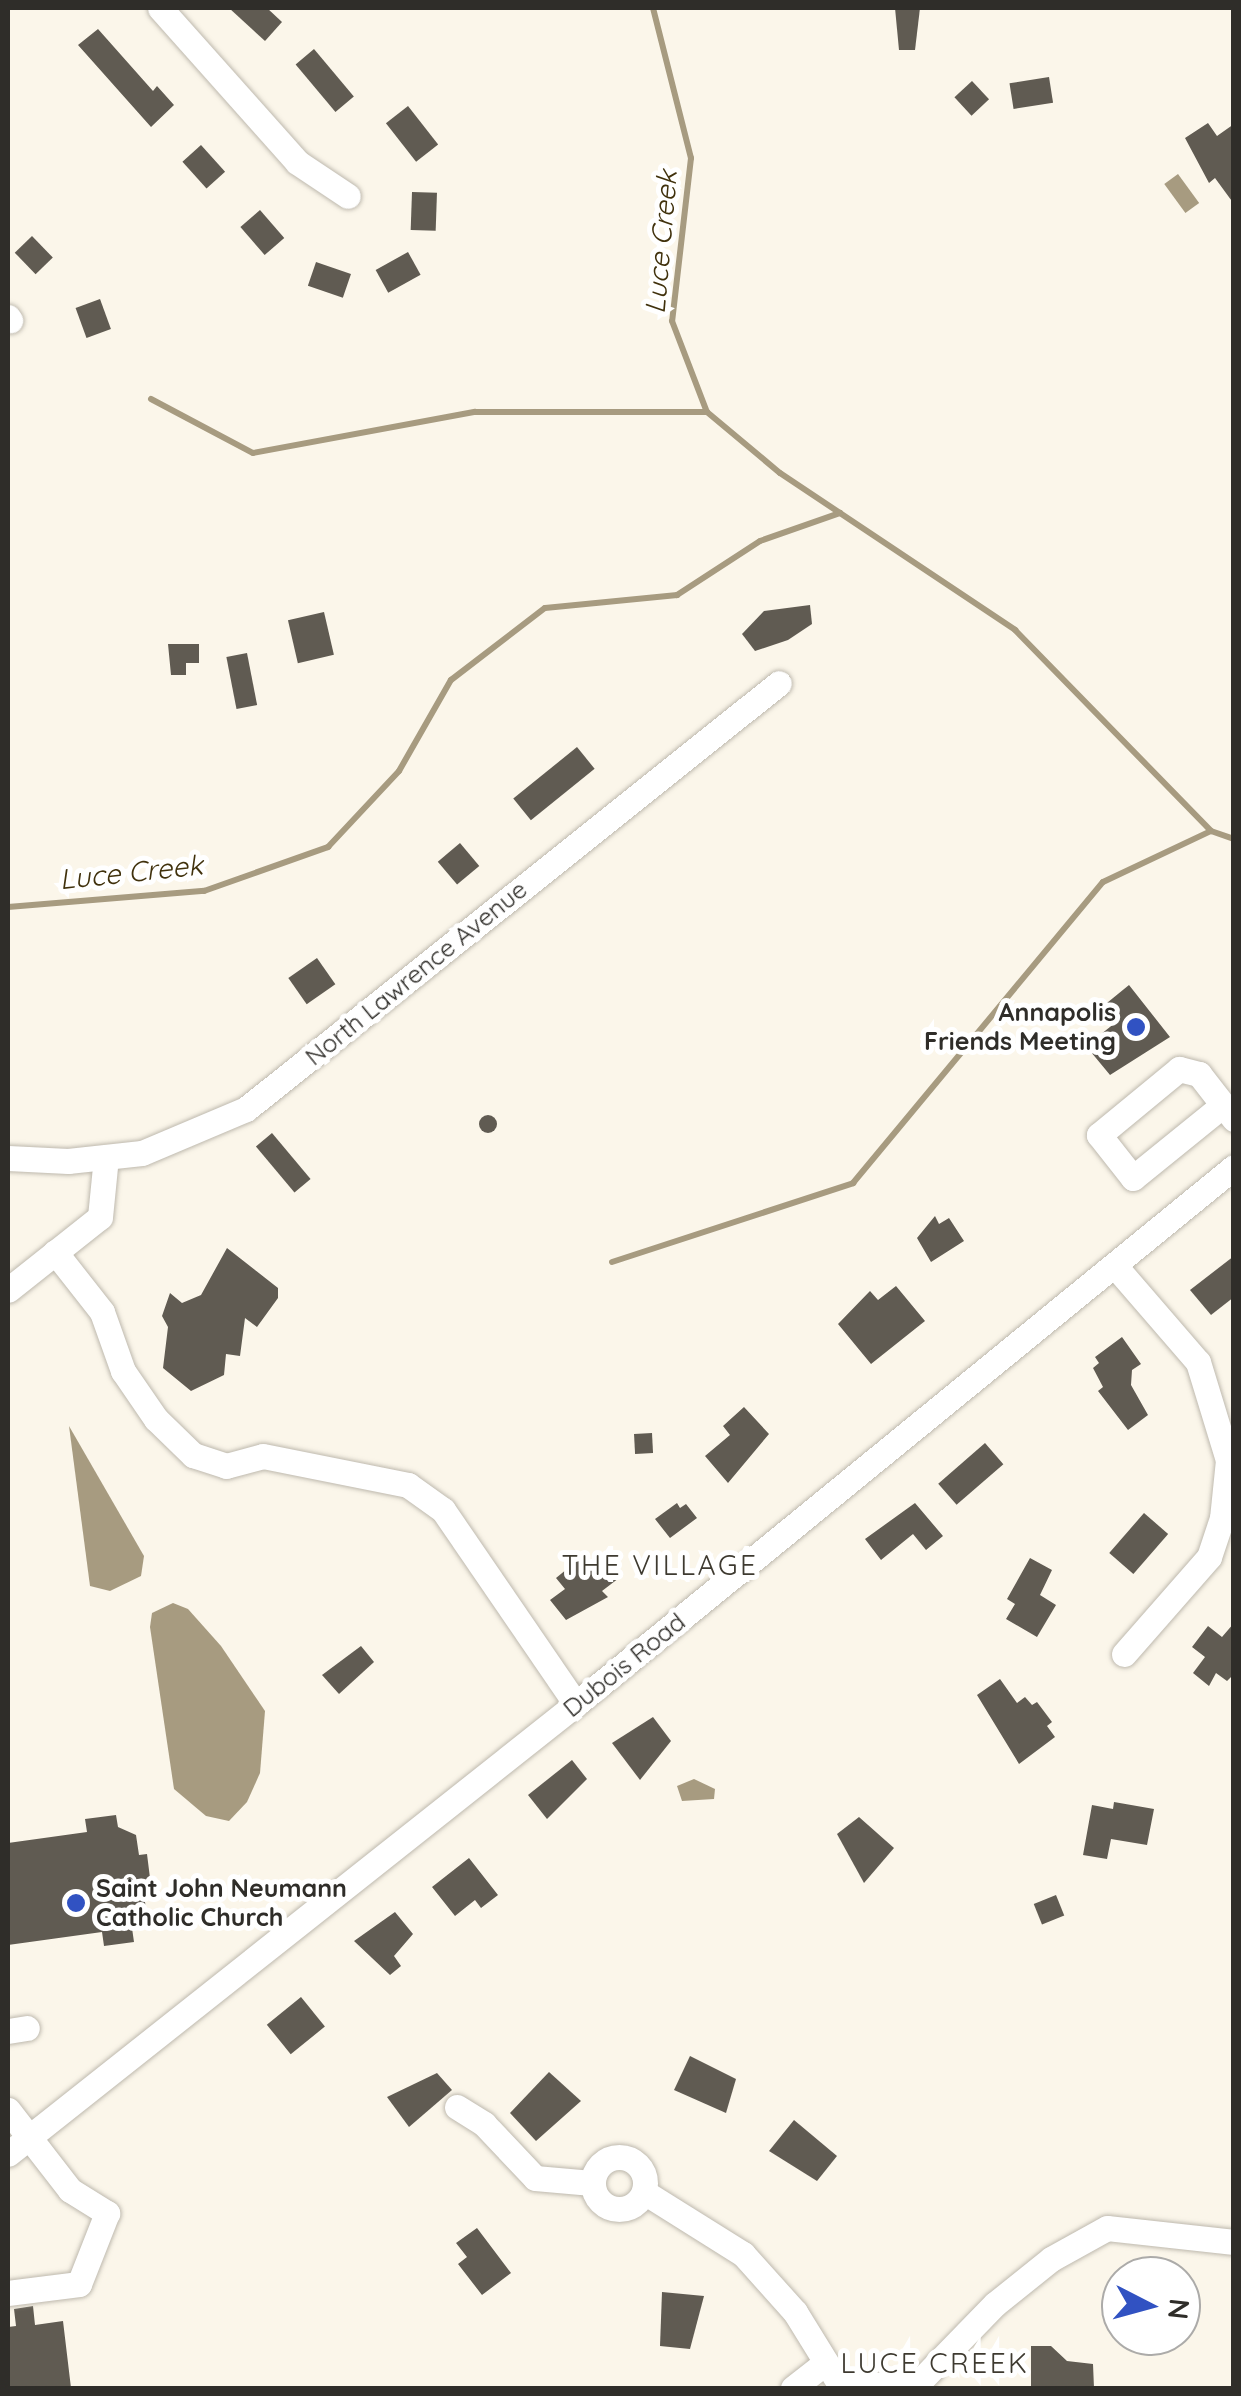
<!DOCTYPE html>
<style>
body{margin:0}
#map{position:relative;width:1241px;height:2396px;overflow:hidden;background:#fbf6ea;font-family:Quicksand,sans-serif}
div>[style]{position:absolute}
.water>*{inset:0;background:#a79b80;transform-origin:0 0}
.stream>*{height:6px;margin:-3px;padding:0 3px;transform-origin:3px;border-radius:3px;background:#a79b80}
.building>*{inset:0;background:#605b52;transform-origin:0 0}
.round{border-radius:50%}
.roads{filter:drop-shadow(0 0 2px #beb9ae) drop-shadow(0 0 2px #beb9ae)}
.minor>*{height:25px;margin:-12.5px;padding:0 12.5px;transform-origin:12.5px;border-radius:12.5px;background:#fff}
.minor>.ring{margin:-12.5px;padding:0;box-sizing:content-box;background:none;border:25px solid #fff;border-radius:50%}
.dots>*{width:28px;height:28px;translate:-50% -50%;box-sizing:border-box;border:5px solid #fff;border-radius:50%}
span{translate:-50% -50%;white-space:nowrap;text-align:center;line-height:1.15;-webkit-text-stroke:10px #fff;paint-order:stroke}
.street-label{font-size:25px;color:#2f2d29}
.poi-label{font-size:25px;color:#2f2d29;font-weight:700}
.right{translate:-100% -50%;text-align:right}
.left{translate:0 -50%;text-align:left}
.water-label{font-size:28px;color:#40310c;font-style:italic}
.neighbourhood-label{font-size:28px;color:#3e3a30;letter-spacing:2.5px}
.frame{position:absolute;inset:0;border:10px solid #2f2d29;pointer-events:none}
.north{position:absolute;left:1101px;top:2256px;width:100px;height:100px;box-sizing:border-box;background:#fff;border:2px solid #acaba9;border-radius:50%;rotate:96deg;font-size:28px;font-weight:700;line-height:40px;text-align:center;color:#2f2d29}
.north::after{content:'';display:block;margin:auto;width:35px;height:45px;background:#3152c2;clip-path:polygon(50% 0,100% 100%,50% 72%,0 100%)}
</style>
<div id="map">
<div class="water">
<div style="left:1178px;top:174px;width:36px;height:17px;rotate:54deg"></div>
<div style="clip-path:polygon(69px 1426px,144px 1556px,141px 1576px,110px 1591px,90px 1586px)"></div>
<div style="clip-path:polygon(173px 1603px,188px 1609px,221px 1646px,265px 1711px,260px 1773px,247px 1802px,229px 1821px,206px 1816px,174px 1789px,150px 1627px,152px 1613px)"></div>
<div style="clip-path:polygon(694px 1779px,715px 1789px,714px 1799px,682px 1801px,677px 1786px)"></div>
</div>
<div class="stream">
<div style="left:653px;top:8px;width:155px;rotate:75.8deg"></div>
<div style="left:691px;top:158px;width:164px;rotate:96.6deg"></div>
<div style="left:672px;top:321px;width:97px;rotate:69deg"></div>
<div style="left:707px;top:412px;width:95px;rotate:39.9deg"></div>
<div style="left:780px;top:473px;width:283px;rotate:33.7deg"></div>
<div style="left:1015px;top:630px;width:281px;rotate:45.7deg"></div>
<div style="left:1211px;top:831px;width:24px;rotate:19deg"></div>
<div style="left:151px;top:399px;width:115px;rotate:27.9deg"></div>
<div style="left:253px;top:453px;width:226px;rotate:-10.5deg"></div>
<div style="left:475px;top:412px;width:232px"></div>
<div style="left:8px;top:907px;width:197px;rotate:-4.7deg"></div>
<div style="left:204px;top:891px;width:132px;rotate:-19.5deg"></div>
<div style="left:328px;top:847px;width:104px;rotate:-46.9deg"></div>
<div style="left:399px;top:771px;width:105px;rotate:-60.3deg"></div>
<div style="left:451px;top:680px;width:118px;rotate:-37.5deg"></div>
<div style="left:545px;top:608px;width:133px;rotate:-5.6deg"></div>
<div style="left:677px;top:595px;width:99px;rotate:-33deg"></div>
<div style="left:760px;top:541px;width:85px;rotate:-19.3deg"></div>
<div style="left:612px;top:1262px;width:254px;rotate:-18.1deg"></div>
<div style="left:853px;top:1183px;width:391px;rotate:-50.3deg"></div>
<div style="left:1103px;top:882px;width:119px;rotate:-25.3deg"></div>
</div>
<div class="building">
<div style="clip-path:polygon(229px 8px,267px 8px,282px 22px,265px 41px)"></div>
<div style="clip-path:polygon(895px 8px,920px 8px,915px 50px,899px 50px)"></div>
<div style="clip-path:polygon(98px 29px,153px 91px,157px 86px,174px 105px,151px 127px,78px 45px)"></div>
<div style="left:314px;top:49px;width:62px;height:24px;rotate:50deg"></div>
<div style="left:1049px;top:77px;width:26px;height:40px;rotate:81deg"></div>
<div style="left:972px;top:81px;width:25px;height:24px;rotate:47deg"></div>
<div style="left:408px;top:106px;width:49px;height:28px;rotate:52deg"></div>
<div style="clip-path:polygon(1208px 123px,1217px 136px,1234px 124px,1234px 204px,1215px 178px,1209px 183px,1185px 138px)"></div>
<div style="left:201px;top:145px;width:36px;height:25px;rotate:48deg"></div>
<div style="left:412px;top:192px;width:25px;height:38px;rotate:2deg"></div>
<div style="left:260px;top:210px;width:37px;height:26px;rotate:49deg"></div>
<div style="left:32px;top:236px;width:30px;height:24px;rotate:46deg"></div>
<div style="left:408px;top:252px;width:26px;height:37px;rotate:61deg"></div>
<div style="left:316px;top:262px;width:37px;height:25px;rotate:19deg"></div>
<div style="left:100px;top:299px;width:32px;height:26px;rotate:70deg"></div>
<div style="clip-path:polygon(810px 605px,812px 624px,788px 640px,755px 651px,742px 634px,764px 611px)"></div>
<div style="left:324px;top:612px;width:44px;height:37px;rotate:77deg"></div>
<div style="clip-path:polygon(168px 644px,199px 644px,199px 663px,186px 663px,186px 675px,171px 675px)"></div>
<div style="left:247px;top:653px;width:53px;height:21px;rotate:79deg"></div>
<div style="left:577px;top:747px;width:28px;height:82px;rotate:51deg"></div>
<div style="left:460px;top:843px;width:30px;height:29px;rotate:50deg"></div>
<div style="left:317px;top:958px;width:32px;height:35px;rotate:55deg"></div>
<div style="clip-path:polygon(1129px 985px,1170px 1037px,1110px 1075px,1086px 1046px,1115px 1023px,1102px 1007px)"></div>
<div class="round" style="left:479px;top:1115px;width:18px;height:18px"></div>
<div style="left:272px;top:1133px;width:60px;height:21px;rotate:50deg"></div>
<div style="clip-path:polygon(935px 1216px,939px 1224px,949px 1218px,964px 1241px,931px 1262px,917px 1238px)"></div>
<div style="clip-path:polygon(227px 1248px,278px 1288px,278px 1298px,257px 1327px,245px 1318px,240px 1356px,226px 1354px,224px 1375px,191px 1391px,163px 1368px,168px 1327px,162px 1316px,170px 1293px,182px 1303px,201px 1295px)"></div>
<div style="clip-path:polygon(1234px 1256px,1234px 1297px,1211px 1315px,1190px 1290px)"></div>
<div style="clip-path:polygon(896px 1286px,925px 1321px,871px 1364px,838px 1324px,870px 1291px,878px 1300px)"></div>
<div style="clip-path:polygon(1122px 1337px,1141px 1364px,1132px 1370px,1131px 1385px,1148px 1415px,1128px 1430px,1098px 1391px,1103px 1387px,1093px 1368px,1099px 1363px,1095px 1357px)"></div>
<div style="clip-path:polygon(744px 1407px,769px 1434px,728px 1483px,705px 1456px,730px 1435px,723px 1426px)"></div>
<div style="left:652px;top:1433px;width:20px;height:18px;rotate:87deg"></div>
<div style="left:985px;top:1443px;width:28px;height:62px;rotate:49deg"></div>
<div style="clip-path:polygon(677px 1503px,680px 1508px,686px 1504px,697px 1518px,670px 1538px,655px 1519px)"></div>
<div style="clip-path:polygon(915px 1503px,943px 1536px,926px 1550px,913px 1534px,881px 1560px,865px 1539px)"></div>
<div style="left:1144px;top:1513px;width:32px;height:53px;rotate:41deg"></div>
<div style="clip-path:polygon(602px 1558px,619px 1578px,602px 1591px,608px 1597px,566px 1620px,550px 1600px,565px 1589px,556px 1578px,578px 1560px,586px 1571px)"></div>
<div style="clip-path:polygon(1030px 1558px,1052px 1570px,1040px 1595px,1056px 1605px,1037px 1637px,1006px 1619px,1015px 1604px,1007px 1599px)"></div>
<div style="clip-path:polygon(1234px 1623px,1234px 1674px,1227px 1681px,1216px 1673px,1209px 1686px,1193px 1673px,1205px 1657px,1192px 1647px,1208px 1626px,1222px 1637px)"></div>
<div style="clip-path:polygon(361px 1646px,374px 1662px,339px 1694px,322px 1675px)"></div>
<div style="clip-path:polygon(1000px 1679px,1017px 1703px,1025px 1697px,1032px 1705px,1037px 1702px,1052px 1722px,1047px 1726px,1055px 1737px,1019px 1764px,977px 1695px)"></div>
<div style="clip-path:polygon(653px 1717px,671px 1741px,640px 1780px,612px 1743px)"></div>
<div style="clip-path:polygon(572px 1760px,587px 1779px,547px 1819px,528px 1795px)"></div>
<div style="clip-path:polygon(1114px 1802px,1154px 1809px,1147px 1845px,1111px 1839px,1107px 1859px,1083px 1855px,1092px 1805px,1113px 1809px)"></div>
<div style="clip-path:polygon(116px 1815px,118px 1827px,136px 1835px,139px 1855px,147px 1854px,152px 1894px,144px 1895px,147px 1916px,132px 1928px,134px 1942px,104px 1946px,102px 1932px,8px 1945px,8px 1843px,87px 1832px,85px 1819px)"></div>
<div style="clip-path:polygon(859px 1817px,894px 1848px,864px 1883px,837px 1834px)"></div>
<div style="clip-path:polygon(469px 1858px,498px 1895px,481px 1908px,475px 1900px,455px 1916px,432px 1887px)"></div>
<div style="left:1056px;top:1895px;width:22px;height:24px;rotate:68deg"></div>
<div style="clip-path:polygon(395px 1912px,413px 1934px,394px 1956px,401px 1966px,390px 1975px,354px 1941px)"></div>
<div style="left:301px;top:1997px;width:38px;height:44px;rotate:51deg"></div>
<div style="clip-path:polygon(690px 2056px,736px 2079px,726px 2113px,674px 2090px)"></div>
<div style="clip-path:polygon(549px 2072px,581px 2101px,536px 2141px,510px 2113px)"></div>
<div style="clip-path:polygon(437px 2073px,452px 2090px,409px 2127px,387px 2097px)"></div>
<div style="clip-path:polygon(794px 2120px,837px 2156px,817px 2181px,769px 2151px)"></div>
<div style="clip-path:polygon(477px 2228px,511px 2273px,482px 2295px,458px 2264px,467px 2257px,456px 2243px)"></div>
<div style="clip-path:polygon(662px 2292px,704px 2296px,690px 2349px,660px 2346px)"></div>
<div style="clip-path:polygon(33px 2306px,35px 2325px,63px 2321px,71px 2388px,8px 2388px,8px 2327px,16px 2326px,14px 2309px)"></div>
<div style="clip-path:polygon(1031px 2346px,1051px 2346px,1067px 2361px,1093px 2364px,1094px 2388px,1031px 2388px)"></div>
</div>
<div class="roads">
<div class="minor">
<div style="left:160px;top:8px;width:206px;rotate:48.3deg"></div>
<div style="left:297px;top:162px;width:61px;rotate:33.7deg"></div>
<div style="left:8px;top:317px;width:4px;rotate:56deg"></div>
<div style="left:1223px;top:1105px;width:116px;rotate:141deg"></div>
<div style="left:1133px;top:1178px;width:55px;rotate:-128.3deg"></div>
<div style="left:1099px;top:1135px;width:104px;rotate:-39.5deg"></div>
<div style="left:1179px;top:1069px;width:21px;rotate:14deg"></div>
<div style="left:1199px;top:1074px;width:57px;rotate:52.1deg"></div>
<div style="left:8px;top:1158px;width:60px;rotate:2.9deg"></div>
<div style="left:68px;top:1161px;width:74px;rotate:-6.2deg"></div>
<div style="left:142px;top:1153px;width:113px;rotate:-22.9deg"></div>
<div style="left:246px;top:1109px;width:682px;rotate:-38.63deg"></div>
<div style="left:55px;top:1252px;width:76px;rotate:51.9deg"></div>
<div style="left:102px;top:1312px;width:63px;rotate:70.4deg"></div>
<div style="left:123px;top:1371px;width:58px;rotate:55.5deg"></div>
<div style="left:156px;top:1419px;width:52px;rotate:44.2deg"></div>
<div style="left:193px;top:1455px;width:35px;rotate:18deg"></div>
<div style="left:226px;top:1466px;width:38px;rotate:-15deg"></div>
<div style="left:263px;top:1456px;width:148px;rotate:11.3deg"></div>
<div style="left:408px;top:1485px;width:43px;rotate:35.5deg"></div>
<div style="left:443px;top:1510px;width:235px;rotate:55.6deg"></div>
<div style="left:1115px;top:1266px;width:127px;rotate:49.2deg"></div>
<div style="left:1198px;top:1362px;width:102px;rotate:73deg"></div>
<div style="left:1228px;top:1460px;width:58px;rotate:95.9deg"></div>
<div style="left:1222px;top:1518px;width:41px;rotate:108.4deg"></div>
<div style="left:1209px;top:1557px;width:129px;rotate:131.2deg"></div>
<div style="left:8px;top:1290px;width:117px;rotate:-38.4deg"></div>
<div style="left:100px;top:1217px;width:60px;rotate:-84.3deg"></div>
<div style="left:8px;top:2031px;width:19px;rotate:-9deg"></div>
<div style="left:457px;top:2107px;width:32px;rotate:32deg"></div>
<div style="left:484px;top:2124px;width:74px;rotate:46.6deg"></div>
<div style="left:535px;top:2178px;width:57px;rotate:5deg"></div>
<div style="left:8px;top:2110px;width:101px;rotate:52.2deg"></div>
<div style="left:70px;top:2190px;width:44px;rotate:31.9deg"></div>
<div style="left:107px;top:2213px;width:76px;rotate:111.5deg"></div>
<div style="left:79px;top:2284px;width:72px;rotate:172.8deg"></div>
<div style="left:8px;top:2154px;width:725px;rotate:-38.39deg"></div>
<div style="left:576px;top:1704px;width:849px;rotate:-39.22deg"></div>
<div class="ring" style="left:593px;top:2157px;width:27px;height:27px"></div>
<div style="left:644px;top:2192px;width:117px;rotate:32.1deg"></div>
<div style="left:743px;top:2254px;width:78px;rotate:48.1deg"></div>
<div style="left:795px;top:2312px;width:89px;rotate:58.3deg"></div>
<div style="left:793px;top:2388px;width:39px;rotate:-38deg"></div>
<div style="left:849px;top:2388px;width:72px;rotate:-6.3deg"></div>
<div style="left:921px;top:2380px;width:106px;rotate:-45.8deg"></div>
<div style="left:995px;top:2304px;width:72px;rotate:-38.8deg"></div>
<div style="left:1051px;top:2259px;width:64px;rotate:-29deg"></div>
<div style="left:1107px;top:2228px;width:128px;rotate:6.3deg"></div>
</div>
</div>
<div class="dots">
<div style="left:1136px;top:1027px;background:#3152c2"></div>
<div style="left:76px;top:1903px;background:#3152c2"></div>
</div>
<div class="street-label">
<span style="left:416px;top:973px;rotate:-39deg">North Lawrence Avenue</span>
<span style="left:624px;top:1665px;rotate:-39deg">Dubois Road</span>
</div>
<div class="poi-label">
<span class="right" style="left:1116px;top:1027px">Annapolis<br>Friends Meeting</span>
<span class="left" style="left:96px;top:1903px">Saint John Neumann<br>Catholic Church</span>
</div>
<div class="water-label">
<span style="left:661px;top:242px;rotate:-85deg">Luce Creek</span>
<span style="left:131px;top:872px;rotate:-6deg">Luce Creek</span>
</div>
<div class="neighbourhood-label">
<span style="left:660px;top:1565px">THE VILLAGE</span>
<span style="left:935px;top:2363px">LUCE CREEK</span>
</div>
<div class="frame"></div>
<div class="north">N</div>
</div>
